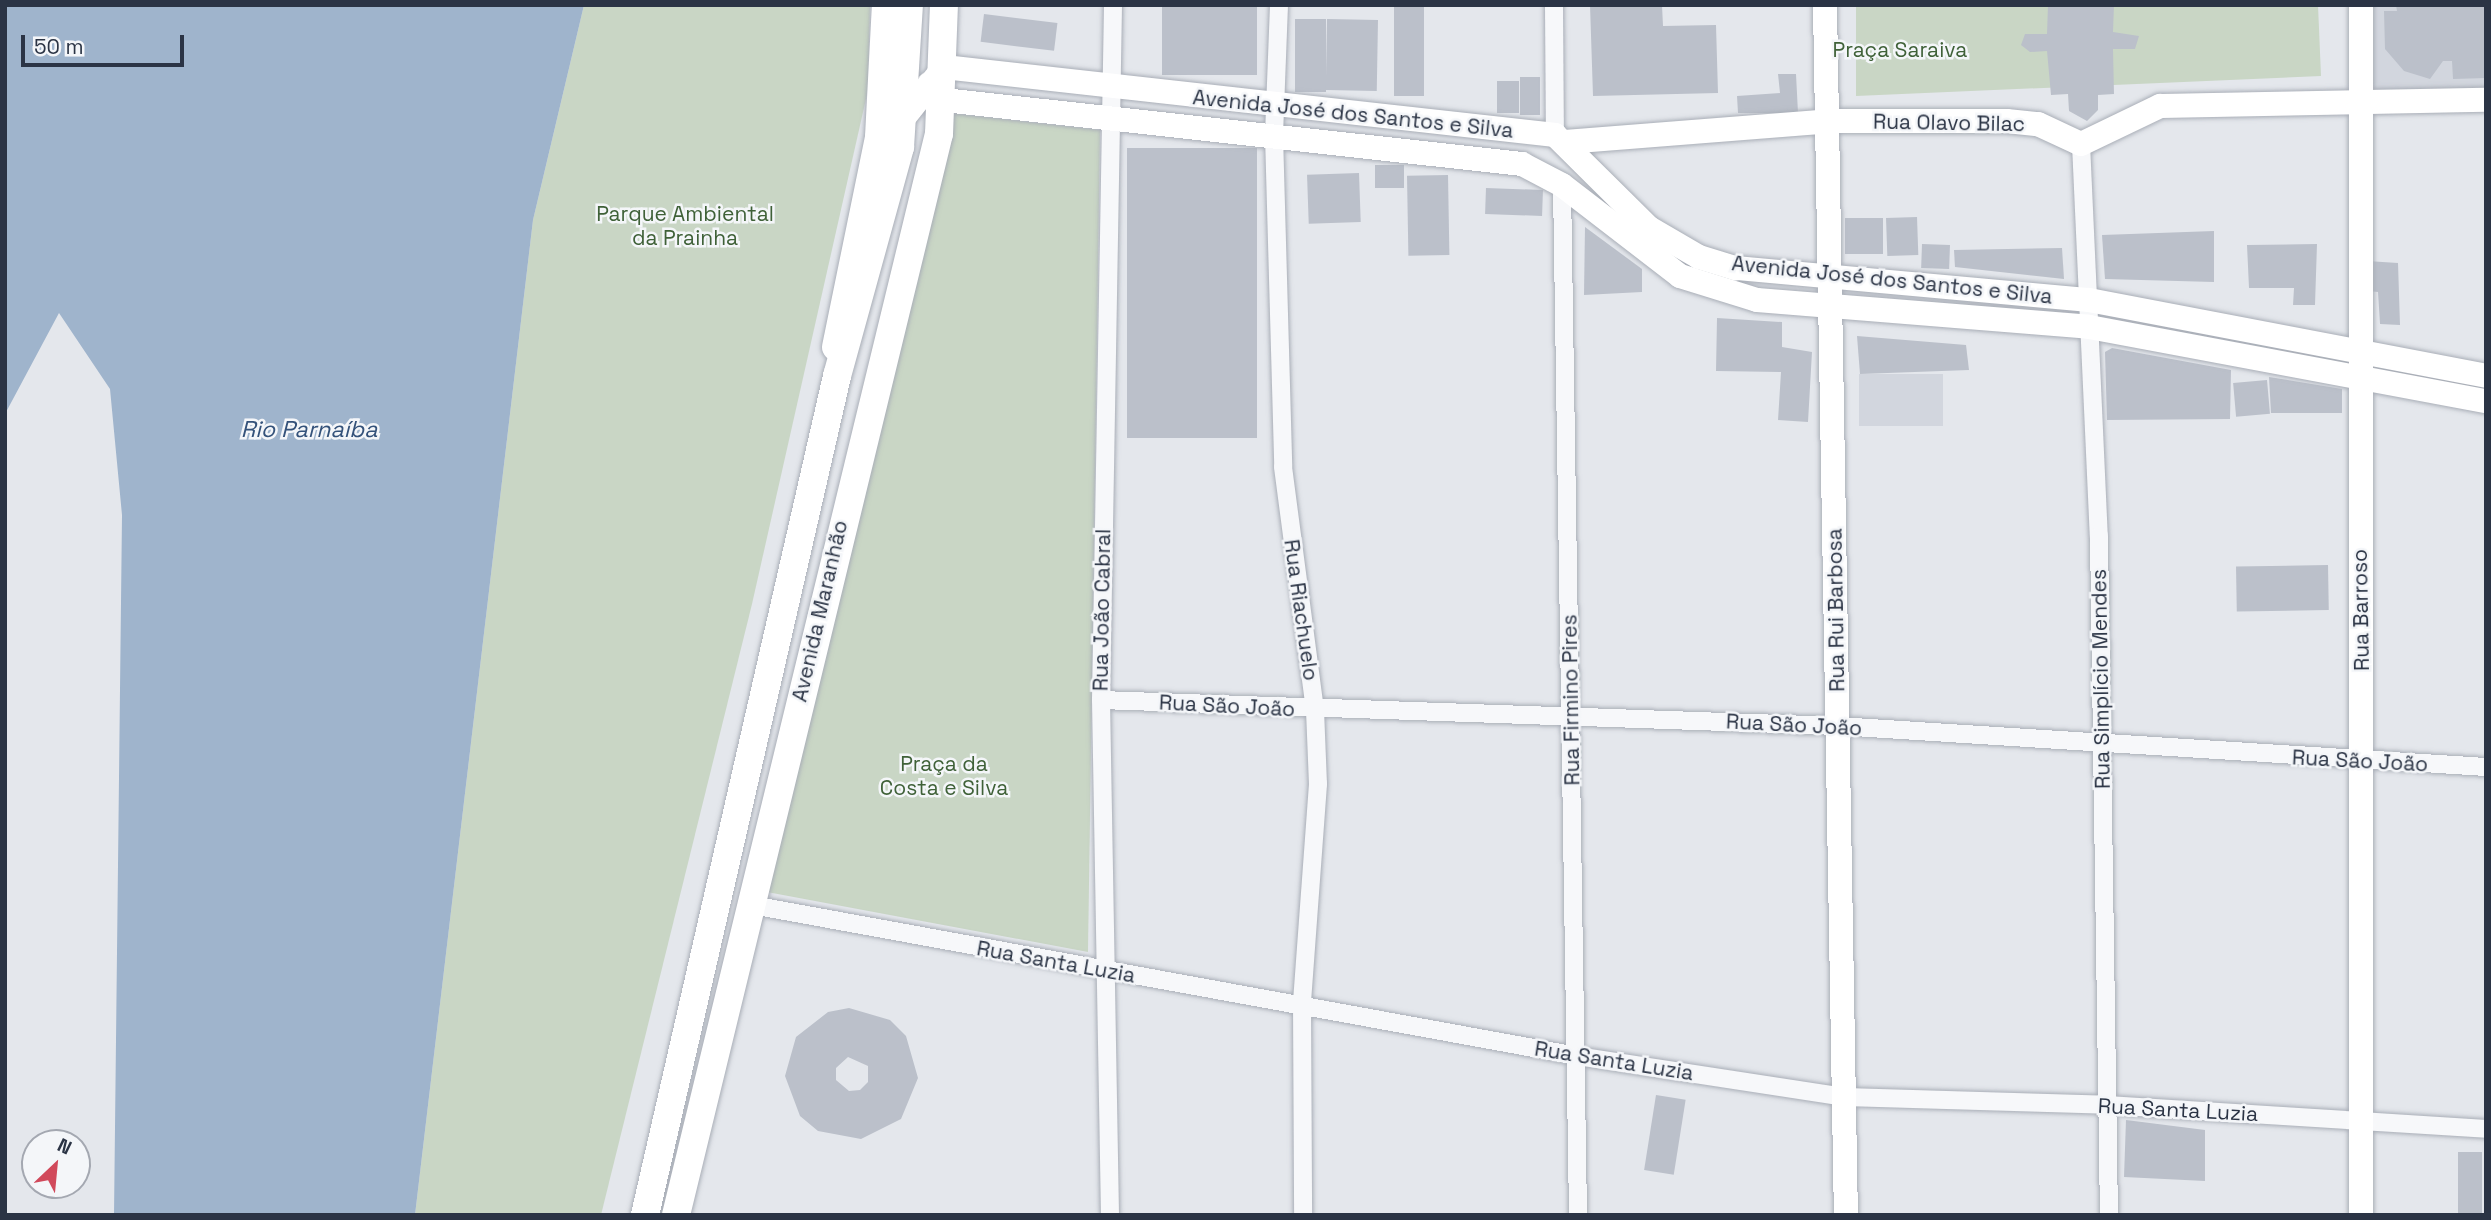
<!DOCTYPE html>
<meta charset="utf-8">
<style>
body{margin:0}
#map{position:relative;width:2491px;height:1220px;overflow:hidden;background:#e4e7ec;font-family:"Space Grotesk",sans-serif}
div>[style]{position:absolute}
.built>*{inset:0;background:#d2d6de;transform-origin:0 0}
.green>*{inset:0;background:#c9d6c5}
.water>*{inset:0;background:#9fb4cc}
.building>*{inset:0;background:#bbc0ca;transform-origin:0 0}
.roads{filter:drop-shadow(0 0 2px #a9aeb7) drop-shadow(0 0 2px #a9aeb7)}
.street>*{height:18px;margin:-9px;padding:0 9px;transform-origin:9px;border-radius:9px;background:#f7f8fa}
.secondary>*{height:24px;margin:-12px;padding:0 12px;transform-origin:12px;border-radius:12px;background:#fff}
.primary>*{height:28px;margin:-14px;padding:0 14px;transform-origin:14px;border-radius:14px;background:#fff}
span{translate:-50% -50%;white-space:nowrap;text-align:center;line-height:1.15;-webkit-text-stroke:5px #f4f6f9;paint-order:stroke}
.park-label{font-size:21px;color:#3f6138}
.street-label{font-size:21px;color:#2b3445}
.water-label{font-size:23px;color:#34527a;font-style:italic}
.frame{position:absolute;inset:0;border:7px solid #2b3445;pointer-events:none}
.north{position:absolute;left:21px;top:1129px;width:70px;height:70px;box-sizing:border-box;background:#f4f6f9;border:2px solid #a4a8b1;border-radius:50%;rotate:26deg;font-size:19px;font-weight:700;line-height:28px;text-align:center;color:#2b3445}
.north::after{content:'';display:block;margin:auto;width:24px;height:32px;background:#d1495b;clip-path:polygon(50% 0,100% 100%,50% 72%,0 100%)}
.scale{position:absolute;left:21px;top:35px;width:163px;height:32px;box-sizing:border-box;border:4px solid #2b3445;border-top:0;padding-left:9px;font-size:21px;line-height:24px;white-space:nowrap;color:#2b3445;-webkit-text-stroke:5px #f4f6f9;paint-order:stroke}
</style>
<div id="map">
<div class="built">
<div style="left:2368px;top:5px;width:118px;height:84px"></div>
<div style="left:1943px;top:374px;width:52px;height:84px;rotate:90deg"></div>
</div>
<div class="green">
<div style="clip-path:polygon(584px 5px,870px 5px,868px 90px,752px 604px,601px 1215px,415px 1215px,533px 220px)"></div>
<div style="clip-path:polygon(1856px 5px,2318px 5px,2321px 76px,1856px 96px)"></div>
<div style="clip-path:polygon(949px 113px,1100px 130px,1088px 952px,767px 892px)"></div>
</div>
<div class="water">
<div style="clip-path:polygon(5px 5px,584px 5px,533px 220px,415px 1215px,114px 1215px,122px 515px,110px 389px,59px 313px,5px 414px)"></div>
</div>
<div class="building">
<div style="left:1162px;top:5px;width:95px;height:70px"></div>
<div style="left:1394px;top:5px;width:30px;height:91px"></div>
<div style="clip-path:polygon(1590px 5px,1662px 5px,1663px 26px,1716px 25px,1718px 93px,1593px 96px)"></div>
<div style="clip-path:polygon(2048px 5px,2114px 5px,2113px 32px,2139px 36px,2135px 49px,2113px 49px,2114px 94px,2098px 95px,2098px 110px,2087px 121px,2069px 111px,2068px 94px,2051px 95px,2047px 51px,2030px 52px,2021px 45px,2025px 34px,2047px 34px)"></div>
<div style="clip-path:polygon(2396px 5px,2486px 5px,2486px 78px,2453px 79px,2452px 61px,2443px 61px,2430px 79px,2404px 71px,2385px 49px,2384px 11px,2397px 11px)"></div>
<div style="left:984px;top:14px;width:74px;height:28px;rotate:7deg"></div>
<div style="left:1295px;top:19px;width:31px;height:73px"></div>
<div style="left:1327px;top:19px;width:51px;height:71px;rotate:1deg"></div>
<div style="clip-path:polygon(1778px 74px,1796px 74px,1798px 113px,1738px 113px,1737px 96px,1780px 93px)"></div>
<div style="left:1520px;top:77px;width:20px;height:38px"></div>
<div style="left:1497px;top:81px;width:22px;height:32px"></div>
<div style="left:1127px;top:148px;width:130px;height:290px"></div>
<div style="left:1375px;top:165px;width:29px;height:23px"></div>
<div style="left:1359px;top:173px;width:49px;height:52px;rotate:88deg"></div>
<div style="left:1448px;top:175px;width:80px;height:41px;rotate:89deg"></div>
<div style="left:1486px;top:188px;width:57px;height:26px;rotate:2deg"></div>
<div style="left:1917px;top:217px;width:38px;height:31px;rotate:88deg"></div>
<div style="left:1845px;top:218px;width:38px;height:36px"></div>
<div style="clip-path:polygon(1585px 227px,1642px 269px,1642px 292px,1584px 295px)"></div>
<div style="clip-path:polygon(2214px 231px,2214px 282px,2105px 279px,2102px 235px)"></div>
<div style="left:1922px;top:244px;width:28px;height:24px;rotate:2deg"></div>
<div style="clip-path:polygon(2317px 244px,2315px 305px,2293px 305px,2294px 288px,2249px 288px,2247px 245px)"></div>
<div style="clip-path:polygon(2062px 248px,2064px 279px,1955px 267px,1954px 250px)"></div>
<div style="clip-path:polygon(2367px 261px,2398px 263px,2400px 325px,2380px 324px,2378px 292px,2368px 291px)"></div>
<div style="clip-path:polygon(1717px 318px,1782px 322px,1782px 347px,1812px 352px,1808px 422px,1778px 420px,1781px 372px,1716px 371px)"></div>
<div style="clip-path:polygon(1857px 336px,1966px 345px,1969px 370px,1860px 374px)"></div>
<div style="clip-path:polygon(2112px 348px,2231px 370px,2230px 419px,2107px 420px,2105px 352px)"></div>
<div style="clip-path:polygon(2269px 377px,2342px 389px,2342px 413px,2271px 413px)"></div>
<div style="left:2267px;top:380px;width:34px;height:34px;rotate:85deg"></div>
<div style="left:2328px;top:565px;width:45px;height:92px;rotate:89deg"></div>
<div style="clip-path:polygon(evenodd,849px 1008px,890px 1020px,906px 1036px,918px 1078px,901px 1119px,861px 1139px,818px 1131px,800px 1116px,785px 1076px,796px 1037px,828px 1012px,849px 1008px,848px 1057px,868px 1066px,868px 1082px,860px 1090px,849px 1091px,836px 1080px,836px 1068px,848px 1057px)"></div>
<div style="left:1656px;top:1095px;width:30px;height:76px;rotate:9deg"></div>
<div style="clip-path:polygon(2126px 1120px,2205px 1130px,2205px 1181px,2124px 1177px)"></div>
<div style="left:2458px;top:1152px;width:24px;height:63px"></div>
</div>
<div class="roads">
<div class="street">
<div style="left:1279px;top:5px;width:130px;rotate:92.2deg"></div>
<div style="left:1274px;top:135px;width:332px;rotate:88.4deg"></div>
<div style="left:1283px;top:467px;width:245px;rotate:82.5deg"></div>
<div style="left:1315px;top:710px;width:74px;rotate:87.7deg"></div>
<div style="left:1318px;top:784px;width:220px;rotate:94.2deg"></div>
<div style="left:1302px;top:1003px;width:212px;rotate:89.7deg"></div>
<div style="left:1554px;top:5px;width:130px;rotate:89.6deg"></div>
<div style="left:2081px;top:144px;width:392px;rotate:87.4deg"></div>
<div style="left:2099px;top:536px;width:679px;rotate:89.16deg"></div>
<div style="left:1562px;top:185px;width:1030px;rotate:89.11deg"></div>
<div style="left:1101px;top:700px;width:737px;rotate:2.02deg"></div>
<div style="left:1838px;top:726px;width:649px;rotate:3.62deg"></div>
<div style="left:752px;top:905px;width:839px;rotate:10.37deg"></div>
<div style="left:1577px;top:1056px;width:271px;rotate:8.7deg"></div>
<div style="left:1845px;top:1097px;width:262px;rotate:1.7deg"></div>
<div style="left:2107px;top:1105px;width:380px;rotate:3.6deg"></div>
<div style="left:1110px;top:1215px;width:515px;rotate:-91deg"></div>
<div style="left:1101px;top:700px;width:695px;rotate:-89.01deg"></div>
</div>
<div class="secondary">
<div style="left:1825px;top:5px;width:1210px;rotate:89.01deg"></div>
<div style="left:2361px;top:5px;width:1210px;rotate:90deg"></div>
<div style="left:929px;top:84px;width:22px;rotate:47deg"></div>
<div style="left:944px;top:100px;width:582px;rotate:6.32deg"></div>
<div style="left:1522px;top:164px;width:45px;rotate:27.7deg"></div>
<div style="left:1562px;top:185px;width:149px;rotate:37.6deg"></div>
<div style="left:1680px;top:276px;width:81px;rotate:17.3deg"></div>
<div style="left:1757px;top:300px;width:333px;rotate:4.6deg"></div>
<div style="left:2089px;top:327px;width:404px;rotate:10.6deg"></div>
<div style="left:906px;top:115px;width:61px;rotate:-51.6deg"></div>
<div style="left:944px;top:67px;width:615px;rotate:6.35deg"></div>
<div style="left:1555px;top:135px;width:132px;rotate:44.7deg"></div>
<div style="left:1649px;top:228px;width:58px;rotate:30.1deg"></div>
<div style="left:1699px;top:257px;width:39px;rotate:17deg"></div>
<div style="left:1736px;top:268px;width:354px;rotate:5.2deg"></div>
<div style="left:2089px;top:300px;width:404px;rotate:10.8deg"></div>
<div style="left:1565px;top:142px;width:265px;rotate:-4.5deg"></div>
<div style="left:1829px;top:121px;width:178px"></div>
<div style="left:2007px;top:121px;width:31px;rotate:6deg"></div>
<div style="left:2038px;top:124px;width:47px;rotate:24.9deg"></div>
<div style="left:2081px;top:144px;width:88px;rotate:-25.7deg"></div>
<div style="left:2160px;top:106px;width:326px;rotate:-1.1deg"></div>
</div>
<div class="primary">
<div style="left:836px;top:347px;width:214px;rotate:-78.4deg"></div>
<div style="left:879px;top:137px;width:132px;rotate:-87deg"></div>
<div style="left:645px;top:1215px;width:861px;rotate:-77.11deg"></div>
<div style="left:837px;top:376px;width:238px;rotate:-74.6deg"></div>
<div style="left:900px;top:147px;width:142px;rotate:-86.4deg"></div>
<div style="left:676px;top:1215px;width:1113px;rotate:-76.33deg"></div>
<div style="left:939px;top:134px;width:129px;rotate:-87.8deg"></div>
</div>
</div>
<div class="park-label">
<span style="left:1900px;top:50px">Praça Saraiva</span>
<span style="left:685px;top:226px">Parque Ambiental<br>da Prainha</span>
<span style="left:944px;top:776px">Praça da<br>Costa e Silva</span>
</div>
<div class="street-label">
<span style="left:1353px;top:114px;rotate:6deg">Avenida José dos Santos e Silva</span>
<span style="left:1949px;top:123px;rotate:1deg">Rua Olavo Bilac</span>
<span style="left:1892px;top:280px;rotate:6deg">Avenida José dos Santos e Silva</span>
<span style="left:1102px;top:610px;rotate:-89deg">Rua João Cabral</span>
<span style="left:1301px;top:610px;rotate:82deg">Rua Riachuelo</span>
<span style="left:1836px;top:610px;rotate:-91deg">Rua Rui Barbosa</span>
<span style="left:2361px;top:610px;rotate:-91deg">Rua Barroso</span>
<span style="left:820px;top:611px;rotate:-77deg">Avenida Maranhão</span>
<span style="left:2101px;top:679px;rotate:-91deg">Rua Simplício Mendes</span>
<span style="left:1571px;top:700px;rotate:-91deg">Rua Firmino Pires</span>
<span style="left:1227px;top:706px;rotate:3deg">Rua São João</span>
<span style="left:1794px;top:725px;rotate:3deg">Rua São João</span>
<span style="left:2360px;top:761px;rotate:3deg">Rua São João</span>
<span style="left:1056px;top:962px;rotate:10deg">Rua Santa Luzia</span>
<span style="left:1614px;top:1061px;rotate:9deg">Rua Santa Luzia</span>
<span style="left:2178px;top:1110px;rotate:3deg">Rua Santa Luzia</span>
</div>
<div class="water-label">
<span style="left:309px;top:429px">Rio Parnaíba</span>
</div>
<div class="frame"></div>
<div class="north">N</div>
<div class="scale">50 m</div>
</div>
